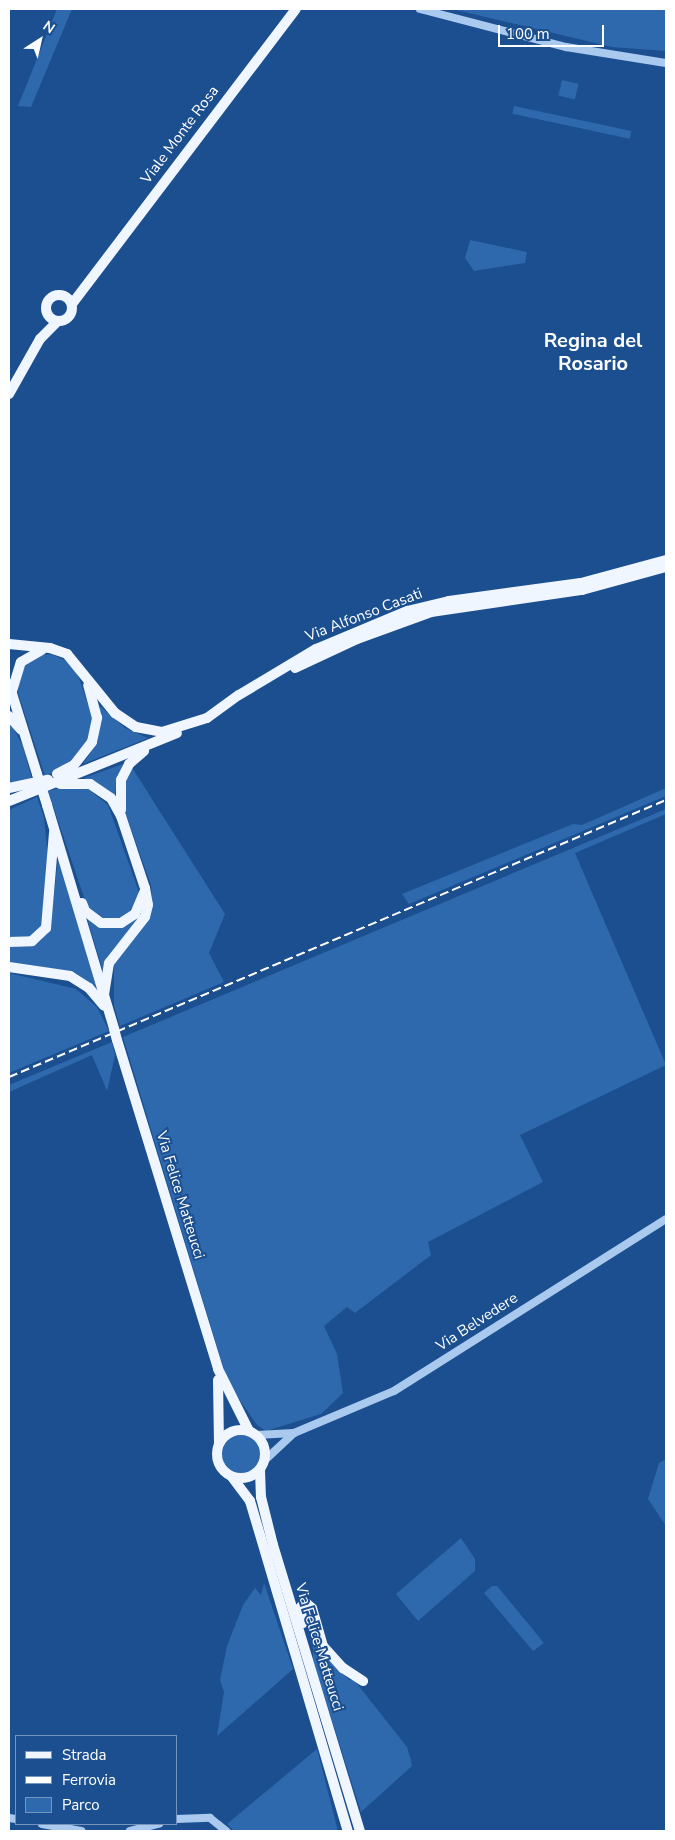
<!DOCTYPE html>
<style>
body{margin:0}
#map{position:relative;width:675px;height:1840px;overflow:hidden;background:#1b4f8f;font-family:"Nunito Sans",sans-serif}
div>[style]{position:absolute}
.green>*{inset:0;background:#2e69ad;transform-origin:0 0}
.round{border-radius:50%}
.minor>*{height:8px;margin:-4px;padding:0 4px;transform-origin:4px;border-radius:4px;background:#a9c9ee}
.major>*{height:10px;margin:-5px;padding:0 5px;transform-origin:5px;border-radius:5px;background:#f0f6ff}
.major>.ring{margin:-5px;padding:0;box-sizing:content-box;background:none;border:10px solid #f0f6ff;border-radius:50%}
.rail>*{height:2px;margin-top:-1px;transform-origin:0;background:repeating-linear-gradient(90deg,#fff 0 9px,transparent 0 13px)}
.major-bridge>*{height:10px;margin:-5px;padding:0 5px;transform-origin:5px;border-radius:5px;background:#f0f6ff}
span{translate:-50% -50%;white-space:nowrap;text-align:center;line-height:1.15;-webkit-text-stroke:4px #1b4f8f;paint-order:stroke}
.street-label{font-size:15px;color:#fff}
.district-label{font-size:20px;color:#fff;font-weight:700}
.frame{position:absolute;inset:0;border:10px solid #fff;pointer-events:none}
.legend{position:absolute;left:15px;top:1735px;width:162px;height:90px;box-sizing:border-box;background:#1b4f8f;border:1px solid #7695bc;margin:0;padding:6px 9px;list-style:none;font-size:15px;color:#fff}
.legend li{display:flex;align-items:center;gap:10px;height:25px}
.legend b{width:25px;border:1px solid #7695bc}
.north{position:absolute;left:15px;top:15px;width:50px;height:50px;-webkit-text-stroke:4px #1b4f8f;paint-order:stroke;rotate:35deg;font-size:14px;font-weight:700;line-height:20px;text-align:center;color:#fff}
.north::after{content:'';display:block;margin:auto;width:18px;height:22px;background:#fff;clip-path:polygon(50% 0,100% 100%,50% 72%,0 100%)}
.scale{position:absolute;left:498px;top:25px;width:106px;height:22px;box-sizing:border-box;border:2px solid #fff;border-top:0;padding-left:6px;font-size:15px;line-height:18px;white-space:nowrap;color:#fff;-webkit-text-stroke:4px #1b4f8f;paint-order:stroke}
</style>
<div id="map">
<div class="green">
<div style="clip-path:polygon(57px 9px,72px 9px,31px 107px,18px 106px)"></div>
<div style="clip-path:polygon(452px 9px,666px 9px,666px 51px,612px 47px)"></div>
<div style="left:562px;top:80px;width:17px;height:16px;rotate:13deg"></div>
<div style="left:514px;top:106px;width:120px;height:8px;rotate:12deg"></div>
<div style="clip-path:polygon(470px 240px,527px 252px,525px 263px,474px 271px,465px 258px)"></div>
<div style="clip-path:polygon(51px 654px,67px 661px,77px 672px,93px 719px,89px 740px,79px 756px,64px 768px,45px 776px,18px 693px,20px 674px,25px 665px,35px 656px)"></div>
<div style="clip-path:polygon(100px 706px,125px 728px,148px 738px,83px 764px,98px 741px)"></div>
<div style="clip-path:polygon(9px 720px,23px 746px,32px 780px,9px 784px)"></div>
<div style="clip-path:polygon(123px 764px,116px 783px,115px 797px,84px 778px)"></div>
<div style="clip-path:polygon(131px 766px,225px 914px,209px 953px,224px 982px,120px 1026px,114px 1006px,114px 963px,152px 898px,151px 885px,125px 812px,123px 785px)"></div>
<div style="clip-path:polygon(65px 787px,87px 788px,108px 805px,140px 895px,126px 917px,105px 920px,87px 906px,48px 791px)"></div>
<div style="clip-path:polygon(666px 788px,666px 796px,409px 904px,402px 894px,573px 824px,582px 825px)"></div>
<div style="clip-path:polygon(37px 797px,44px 818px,48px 857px,42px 928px,34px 936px,9px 938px,9px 810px)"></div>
<div style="clip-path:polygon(666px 809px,666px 814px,575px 853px,666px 1065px,520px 1135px,543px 1182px,428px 1242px,431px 1255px,355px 1313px,347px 1307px,324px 1326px,337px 1354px,343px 1393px,321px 1414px,266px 1431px,257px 1425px,228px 1383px,123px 1037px)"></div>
<div style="clip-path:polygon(58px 858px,97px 989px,96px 989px,68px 971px,9px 962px,9px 946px,34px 944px,50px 930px)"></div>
<div style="clip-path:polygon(140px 915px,104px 971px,103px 971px,87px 918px,133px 921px)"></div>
<div style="clip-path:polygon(9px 973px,76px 989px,97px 1007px,109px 1031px,9px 1073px)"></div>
<div style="clip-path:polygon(112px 1042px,115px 1055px,107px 1091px,92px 1055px,9px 1092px,9px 1085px)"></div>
<div class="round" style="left:222px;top:1435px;width:40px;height:40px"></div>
<div style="clip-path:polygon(666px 1459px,666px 1526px,648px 1499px,659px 1463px)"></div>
<div style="clip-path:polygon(461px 1538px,475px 1559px,475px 1571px,418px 1621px,396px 1594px)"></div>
<div style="clip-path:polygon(264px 1583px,293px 1669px,217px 1736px,224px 1692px,220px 1680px,227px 1646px,243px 1605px,255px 1588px,261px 1595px)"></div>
<div style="clip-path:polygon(492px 1586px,497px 1586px,544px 1643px,533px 1651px,484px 1593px)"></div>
<div style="clip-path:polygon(303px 1613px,308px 1613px,317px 1642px,324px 1653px,349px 1680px,354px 1680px,407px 1747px,411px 1760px,412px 1766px,361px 1812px,313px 1660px,313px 1649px)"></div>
<div style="clip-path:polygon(317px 1749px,338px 1831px,234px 1831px,227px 1824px)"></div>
</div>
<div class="minor">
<div style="left:420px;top:9px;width:151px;rotate:14.6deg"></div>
<div style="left:566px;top:47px;width:101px;rotate:9.1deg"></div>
<div style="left:256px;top:1435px;width:38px;rotate:-3deg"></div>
<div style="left:294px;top:1433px;width:108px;rotate:-22.8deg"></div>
<div style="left:394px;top:1391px;width:322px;rotate:-32.3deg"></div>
<div style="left:265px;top:1460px;width:38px;rotate:-43deg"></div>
<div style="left:9px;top:1818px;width:7px;rotate:8deg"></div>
<div style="left:176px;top:1819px;width:34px;rotate:-2deg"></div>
<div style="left:210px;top:1818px;width:21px;rotate:39deg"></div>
<div style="left:42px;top:1824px;width:40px;rotate:10deg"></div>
<div style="left:130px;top:1831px;width:30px;rotate:-14deg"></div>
</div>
<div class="major">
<div class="ring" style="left:46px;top:295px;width:16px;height:16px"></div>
<div style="left:72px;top:304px;width:370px;rotate:-52.8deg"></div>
<div style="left:9px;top:394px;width:63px;rotate:-60.6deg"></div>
<div style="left:40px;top:339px;width:25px;rotate:-45deg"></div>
<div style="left:9px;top:644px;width:41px;rotate:5.6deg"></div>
<div style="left:50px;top:648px;width:18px;rotate:19deg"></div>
<div style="left:67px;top:654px;width:76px;rotate:50.9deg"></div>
<div style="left:115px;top:713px;width:25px;rotate:34deg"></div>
<div style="left:136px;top:727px;width:26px;rotate:11deg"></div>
<div style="left:162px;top:732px;width:47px;rotate:-17.3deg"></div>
<div style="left:207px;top:718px;width:39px;rotate:-36deg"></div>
<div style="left:239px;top:695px;width:90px;rotate:-30.9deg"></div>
<div style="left:316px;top:649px;width:99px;rotate:-22.7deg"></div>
<div style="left:407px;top:611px;width:43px;rotate:-13.4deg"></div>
<div style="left:449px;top:601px;width:133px;rotate:-7.8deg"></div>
<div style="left:581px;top:583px;width:88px;rotate:-15.1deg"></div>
<div style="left:295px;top:668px;width:68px;rotate:-25.1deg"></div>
<div style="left:357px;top:639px;width:79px;rotate:-20deg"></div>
<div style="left:431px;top:612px;width:153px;rotate:-8.3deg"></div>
<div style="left:582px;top:590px;width:87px;rotate:-15.3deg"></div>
<div style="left:9px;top:684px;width:94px;rotate:72.7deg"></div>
<div style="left:12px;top:691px;width:30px;rotate:-73deg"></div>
<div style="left:21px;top:662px;width:24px;rotate:-30deg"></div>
<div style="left:9px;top:716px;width:18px;rotate:49deg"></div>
<div style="left:57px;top:774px;width:19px;rotate:-28deg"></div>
<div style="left:74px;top:765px;width:29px;rotate:-52deg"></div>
<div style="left:92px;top:742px;width:25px;rotate:-78deg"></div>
<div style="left:97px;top:718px;width:34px;rotate:-105deg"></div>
<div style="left:60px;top:784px;width:30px"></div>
<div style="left:90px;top:784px;width:25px;rotate:34deg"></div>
<div style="left:111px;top:798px;width:21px;rotate:61deg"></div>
<div style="left:121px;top:816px;width:76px;rotate:71.6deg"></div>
<div style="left:145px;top:888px;width:17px;rotate:80deg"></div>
<div style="left:148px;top:905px;width:12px;rotate:104deg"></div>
<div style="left:145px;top:917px;width:58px;rotate:128deg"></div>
<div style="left:109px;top:963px;width:33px;rotate:99deg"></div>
<div style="left:9px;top:788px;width:40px;rotate:-12deg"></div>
<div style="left:9px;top:801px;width:181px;rotate:-22deg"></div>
<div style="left:47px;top:805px;width:234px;rotate:73.3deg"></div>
<div style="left:121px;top:810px;width:30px;rotate:-90deg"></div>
<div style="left:121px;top:780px;width:18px;rotate:-63deg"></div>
<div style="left:129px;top:764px;width:20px;rotate:-41deg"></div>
<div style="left:82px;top:903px;width:9px;rotate:69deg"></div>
<div style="left:85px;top:911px;width:20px;rotate:37deg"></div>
<div style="left:101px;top:923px;width:20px"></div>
<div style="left:121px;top:923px;width:17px;rotate:-33deg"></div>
<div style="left:135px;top:914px;width:25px;rotate:-67deg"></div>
<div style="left:9px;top:942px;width:23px;rotate:-2deg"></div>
<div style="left:32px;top:941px;width:19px;rotate:-43deg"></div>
<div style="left:46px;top:928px;width:96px;rotate:-85.2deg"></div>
<div style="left:9px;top:967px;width:62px;rotate:8.4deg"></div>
<div style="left:70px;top:976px;width:22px;rotate:32deg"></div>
<div style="left:89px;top:988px;width:23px;rotate:50deg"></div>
<div style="left:117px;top:1040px;width:344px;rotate:72.9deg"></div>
<div style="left:218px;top:1369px;width:69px;rotate:63.4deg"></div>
<div style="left:218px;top:1380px;width:63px;rotate:89.1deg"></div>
<div class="ring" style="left:217px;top:1430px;width:38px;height:38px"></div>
<div style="left:260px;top:1470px;width:27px;rotate:88deg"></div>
<div style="left:261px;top:1497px;width:49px;rotate:76deg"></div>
<div style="left:273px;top:1545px;width:299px;rotate:73.1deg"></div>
<div style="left:232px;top:1477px;width:30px;rotate:53deg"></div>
<div style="left:250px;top:1501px;width:344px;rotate:73.5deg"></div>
<div style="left:303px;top:1623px;width:15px;rotate:-101deg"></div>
<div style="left:300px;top:1608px;width:8px;rotate:-50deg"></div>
<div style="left:305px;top:1602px;width:9px;rotate:41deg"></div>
<div style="left:312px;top:1608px;width:40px;rotate:74deg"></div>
<div style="left:323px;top:1646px;width:30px;rotate:48deg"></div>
<div style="left:343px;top:1668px;width:24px;rotate:33deg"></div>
</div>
<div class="rail">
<div style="left:9px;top:1077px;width:713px;rotate:-22.86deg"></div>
</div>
<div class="major-bridge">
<div style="left:37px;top:774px;width:33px;rotate:72deg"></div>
<div style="left:114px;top:1029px;width:11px;rotate:75deg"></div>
</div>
<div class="street-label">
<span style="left:180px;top:135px;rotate:-53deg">Viale Monte Rosa</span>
<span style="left:364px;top:615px;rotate:-21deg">Via Alfonso Casati</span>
<span style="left:180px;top:1195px;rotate:73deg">Via Felice Matteucci</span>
<span style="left:477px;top:1322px;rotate:-33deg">Via Belvedere</span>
<span style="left:319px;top:1647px;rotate:73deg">Via Felice Matteucci</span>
</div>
<div class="district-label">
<span style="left:593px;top:352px">Regina del<br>Rosario</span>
</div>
<div class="frame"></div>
<ul class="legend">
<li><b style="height:6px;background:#f0f6ff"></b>Strada</li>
<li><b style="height:6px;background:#fff"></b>Ferrovia</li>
<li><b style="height:14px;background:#2e69ad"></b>Parco</li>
</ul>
<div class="north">N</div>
<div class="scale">100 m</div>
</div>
